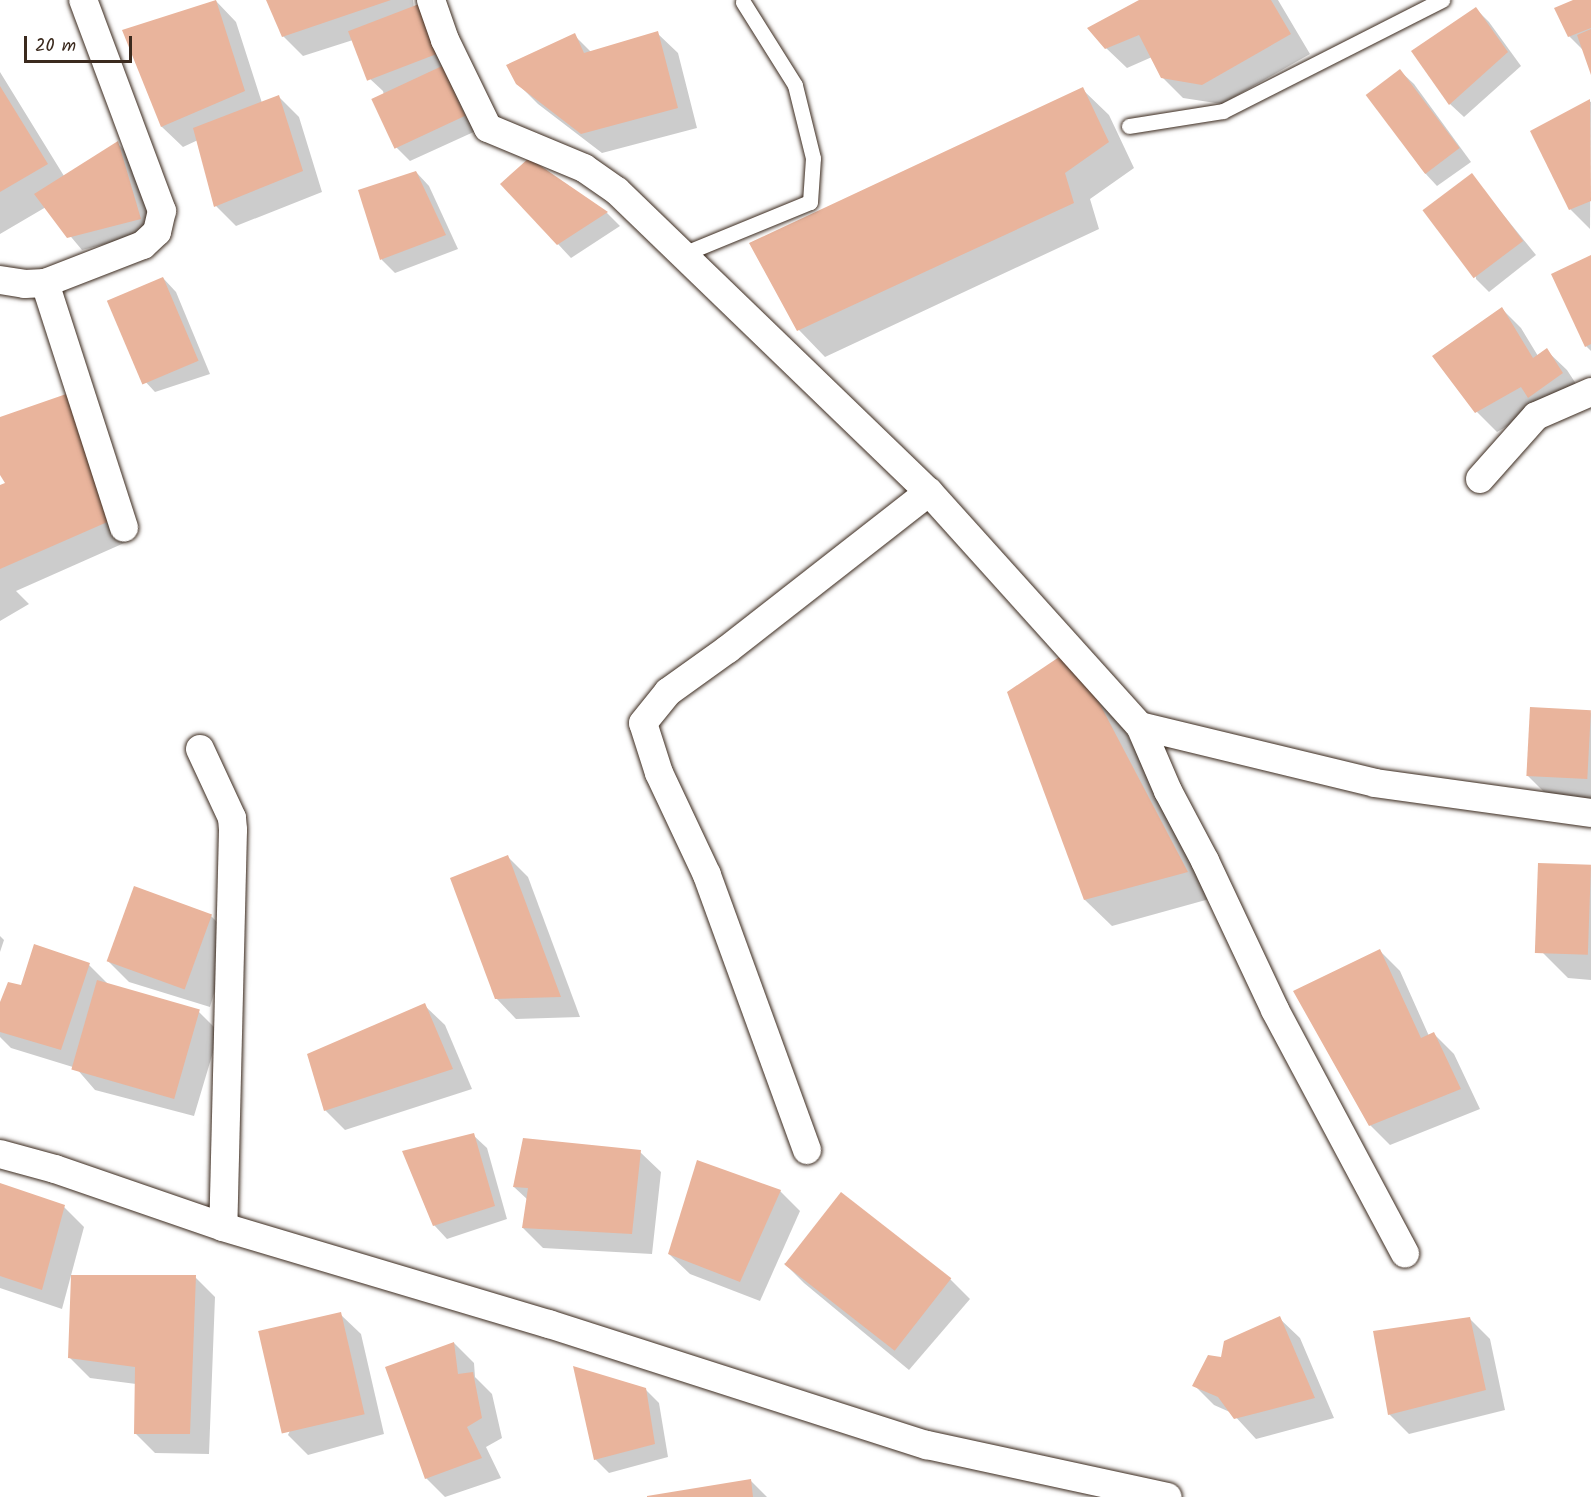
<!DOCTYPE html>
<style>
body{margin:0}
#map{position:relative;width:1591px;height:1497px;overflow:hidden;background:#fff;font-family:Kalam,sans-serif}
div>[style]{position:absolute}
.shadow>*{inset:0;background:#0003}
.building>*{inset:0;background:#e9b49c;transform-origin:0 0}
.roads{filter:drop-shadow(0 0 2px #3b2a1e) drop-shadow(0 0 2px #3b2a1e)}
.service>*{height:15px;margin:-7.5px;padding:0 7.5px;transform-origin:7.5px;border-radius:7.5px;background:#fff}
.minor>*{height:28px;margin:-14px;padding:0 14px;transform-origin:14px;border-radius:14px;background:#fff}
span{translate:-50% -50%;white-space:nowrap;text-align:center;line-height:1.15;-webkit-text-stroke:4.5px #fff;paint-order:stroke}
.scale{position:absolute;left:24px;top:36px;width:108px;height:27px;box-sizing:border-box;border:3px solid #3b2a1e;border-top:0;padding-left:8px;font-size:18px;line-height:21px;white-space:nowrap;color:#3b2a1e;-webkit-text-stroke:4px #fff;paint-order:stroke}
</style>
<div id="map">
<div class="shadow">
<div style="clip-path:polygon(268px 0,413px 0,414px 8px,478px 130px,410px 161px,396px 147px,383px 91px,369px 78px,353px 40px,303px 56px,283px 36px)"></div>
<div style="clip-path:polygon(1142px 0,1278px 0,1310px 54px,1222px 104px,1183px 98px,1162px 77px,1152px 57px,1127px 68px,1106px 48px)"></div>
<div style="clip-path:polygon(1576px 0,1591px 0,1591px 72px,1584px 51px,1569px 36px)"></div>
<div style="clip-path:polygon(216px 1px,236px 22px,262px 103px,279px 97px,299px 117px,322px 192px,236px 226px,216px 206px,198px 140px,183px 147px,162px 127px,124px 31px)"></div>
<div style="clip-path:polygon(1476px 9px,1489px 22px,1521px 66px,1464px 117px,1450px 104px,1413px 51px)"></div>
<div style="clip-path:polygon(657px 33px,678px 53px,697px 128px,602px 153px,538px 104px,517px 83px,574px 35px,591px 52px)"></div>
<div style="clip-path:polygon(1400px 71px,1414px 84px,1471px 162px,1437px 186px,1424px 172px,1368px 95px)"></div>
<div style="clip-path:polygon(0 72px,64px 176px,117px 143px,131px 157px,153px 232px,82px 250px,46px 207px,0 234px)"></div>
<div style="clip-path:polygon(1082px 89px,1109px 115px,1134px 168px,1090px 199px,1099px 229px,825px 357px,799px 330px,751px 243px)"></div>
<div style="clip-path:polygon(1589px 101px,1591px 102px,1590px 229px,1570px 209px)"></div>
<div style="clip-path:polygon(529px 160px,607px 213px,620px 226px,571px 258px,502px 184px)"></div>
<div style="clip-path:polygon(416px 172px,429px 186px,458px 249px,395px 273px,382px 260px,360px 191px)"></div>
<div style="clip-path:polygon(1471px 175px,1536px 255px,1489px 292px,1476px 279px)"></div>
<div style="clip-path:polygon(1591px 257px,1591px 351px,1586px 346px)"></div>
<div style="clip-path:polygon(163px 278px,176px 292px,210px 374px,155px 392px,142px 378px)"></div>
<div style="clip-path:polygon(1501px 308px,1521px 328px,1538px 356px,1546px 350px,1567px 370px,1582px 393px,1540px 407px,1497px 432px,1477px 412px)"></div>
<div style="clip-path:polygon(0 419px,104px 468px,131px 540px,16px 591px,29px 604px,0 621px,0 487px,7px 484px,0 472px)"></div>
<div style="clip-path:polygon(1097px 677px,1213px 898px,1112px 926px,1085px 900px)"></div>
<div style="clip-path:polygon(1591px 712px,1591px 805px,1554px 802px,1528px 776px)"></div>
<div style="clip-path:polygon(508px 857px,528px 877px,580px 1017px,516px 1019px,496px 998px)"></div>
<div style="clip-path:polygon(1591px 866px,1591px 980px,1568px 978px,1542px 952px)"></div>
<div style="clip-path:polygon(211px 916px,231px 936px,210px 1007px,129px 982px,109px 962px)"></div>
<div style="clip-path:polygon(0 936px,4px 940px,0 952px)"></div>
<div style="clip-path:polygon(1380px 951px,1400px 971px,1429px 1036px,1434px 1034px,1454px 1054px,1480px 1109px,1390px 1145px,1370px 1125px)"></div>
<div style="clip-path:polygon(89px 965px,109px 985px,199px 1012px,219px 1032px,194px 1116px,95px 1090px,76px 1068px,11px 1048px,0 1037px,0 1006px,22px 987px)"></div>
<div style="clip-path:polygon(424px 1005px,445px 1025px,472px 1089px,345px 1130px,325px 1110px)"></div>
<div style="clip-path:polygon(473px 1135px,487px 1148px,507px 1219px,447px 1239px,434px 1225px)"></div>
<div style="clip-path:polygon(640px 1152px,661px 1172px,652px 1254px,543px 1248px,523px 1228px,528px 1200px,514px 1187px)"></div>
<div style="clip-path:polygon(0 1185px,64px 1207px,84px 1227px,62px 1309px,0 1288px)"></div>
<div style="clip-path:polygon(780px 1191px,800px 1211px,760px 1301px,690px 1274px,669px 1254px)"></div>
<div style="clip-path:polygon(784px 1263px,950px 1279px,970px 1299px,909px 1370px,804px 1283px)"></div>
<div style="clip-path:polygon(195px 1277px,215px 1297px,209px 1454px,155px 1453px,135px 1433px,136px 1384px,90px 1378px,70px 1358px)"></div>
<div style="clip-path:polygon(340px 1314px,361px 1334px,384px 1434px,308px 1455px,288px 1435px)"></div>
<div style="clip-path:polygon(1279px 1318px,1300px 1338px,1334px 1418px,1256px 1439px,1232px 1413px,1214px 1405px,1194px 1385px,1223px 1359px)"></div>
<div style="clip-path:polygon(1470px 1319px,1490px 1339px,1505px 1410px,1409px 1434px,1389px 1414px)"></div>
<div style="clip-path:polygon(454px 1343px,474px 1363px,475px 1377px,492px 1394px,502px 1438px,486px 1447px,501px 1478px,445px 1497px,426px 1478px)"></div>
<div style="clip-path:polygon(645px 1389px,659px 1403px,668px 1457px,609px 1473px,595px 1459px)"></div>
<div style="clip-path:polygon(751px 1481px,767px 1497px,649px 1497px)"></div>
</div>
<div class="building">
<div style="clip-path:polygon(216px 0,245px 91px,161px 127px,122px 30px)"></div>
<div style="clip-path:polygon(266px 0,391px 0,282px 37px)"></div>
<div style="clip-path:polygon(1139px 0,1271px 0,1291px 34px,1202px 85px,1161px 78px,1139px 35px,1105px 49px,1087px 28px)"></div>
<div style="clip-path:polygon(1573px 0,1591px 0,1591px 28px,1568px 37px,1554px 8px)"></div>
<div style="left:419px;top:4px;width:53px;height:76px;rotate:69deg"></div>
<div style="clip-path:polygon(1476px 7px,1508px 52px,1449px 105px,1411px 51px)"></div>
<div style="clip-path:polygon(1591px 29px,1591px 75px,1577px 35px)"></div>
<div style="clip-path:polygon(658px 31px,678px 108px,581px 134px,516px 84px,506px 65px,575px 33px,584px 53px)"></div>
<div style="left:442px;top:66px;width:55px;height:78px;rotate:65deg"></div>
<div style="left:1400px;top:69px;width:99px;height:43px;rotate:53deg"></div>
<div style="clip-path:polygon(0 86px,48px 164px,0 192px)"></div>
<div style="clip-path:polygon(1083px 87px,1109px 142px,1065px 173px,1074px 203px,797px 331px,749px 243px)"></div>
<div style="clip-path:polygon(279px 95px,303px 171px,214px 207px,193px 128px)"></div>
<div style="clip-path:polygon(1590px 99px,1591px 201px,1569px 210px,1530px 131px)"></div>
<div style="clip-path:polygon(118px 141px,141px 219px,67px 238px,34px 194px)"></div>
<div style="clip-path:polygon(529px 158px,608px 212px,557px 245px,500px 184px)"></div>
<div style="clip-path:polygon(416px 171px,446px 235px,380px 260px,358px 190px)"></div>
<div style="left:1472px;top:173px;width:85px;height:62px;rotate:53deg"></div>
<div style="clip-path:polygon(1591px 255px,1591px 344px,1585px 347px,1551px 274px)"></div>
<div style="left:163px;top:277px;width:91px;height:61px;rotate:67deg"></div>
<div style="clip-path:polygon(1502px 307px,1533px 358px,1547px 348px,1563px 373px,1528px 398px,1521px 387px,1475px 413px,1432px 356px)"></div>
<div style="clip-path:polygon(72px 392px,112px 520px,0 569px,0 485px,5px 483px,0 475px,0 417px)"></div>
<div style="clip-path:polygon(1071px 649px,1188px 872px,1084px 900px,1007px 692px)"></div>
<div style="left:1530px;top:707px;width:61px;height:69px;rotate:3deg"></div>
<div style="clip-path:polygon(508px 855px,561px 997px,495px 999px,450px 878px)"></div>
<div style="left:1538px;top:863px;width:53px;height:90px;rotate:2deg"></div>
<div style="left:134px;top:886px;width:83px;height:80px;rotate:20deg"></div>
<div style="clip-path:polygon(34px 944px,90px 963px,61px 1050px,0 1032px,0 1002px,8px 982px,21px 985px)"></div>
<div style="clip-path:polygon(1380px 949px,1421px 1038px,1434px 1032px,1461px 1089px,1369px 1126px,1293px 991px)"></div>
<div style="left:97px;top:980px;width:107px;height:93px;rotate:16deg"></div>
<div style="clip-path:polygon(425px 1003px,453px 1069px,324px 1111px,307px 1054px)"></div>
<div style="clip-path:polygon(474px 1133px,495px 1206px,433px 1226px,402px 1151px)"></div>
<div style="clip-path:polygon(523px 1138px,641px 1150px,632px 1234px,522px 1228px,528px 1188px,513px 1187px)"></div>
<div style="clip-path:polygon(697px 1160px,781px 1190px,740px 1282px,668px 1254px)"></div>
<div style="clip-path:polygon(0 1183px,65px 1205px,42px 1290px,0 1276px)"></div>
<div style="left:841px;top:1192px;width:140px;height:92px;rotate:38deg"></div>
<div style="clip-path:polygon(71px 1275px,196px 1275px,190px 1434px,134px 1434px,135px 1367px,68px 1358px)"></div>
<div style="left:341px;top:1312px;width:105px;height:85px;rotate:77deg"></div>
<div style="clip-path:polygon(1280px 1316px,1315px 1398px,1234px 1419px,1218px 1397px,1192px 1386px,1208px 1355px,1221px 1357px,1224px 1341px)"></div>
<div style="clip-path:polygon(1470px 1317px,1486px 1390px,1388px 1415px,1373px 1331px)"></div>
<div style="clip-path:polygon(454px 1342px,458px 1374px,473px 1372px,482px 1418px,467px 1427px,482px 1458px,425px 1479px,385px 1367px)"></div>
<div style="clip-path:polygon(573px 1366px,646px 1388px,655px 1444px,594px 1460px)"></div>
<div style="clip-path:polygon(751px 1479px,753px 1497px,647px 1497px,647px 1496px)"></div>
</div>
<div class="roads">
<div class="service">
<div style="left:1129px;top:126px;width:95px;rotate:-9.1deg"></div>
<div style="left:1223px;top:111px;width:246px;rotate:-26.9deg"></div>
<div style="left:683px;top:254px;width:137px;rotate:-22.3deg"></div>
<div style="left:810px;top:202px;width:44px;rotate:-86.1deg"></div>
<div style="left:813px;top:158px;width:75px;rotate:-103.9deg"></div>
<div style="left:795px;top:85px;width:98px;rotate:-122.1deg"></div>
</div>
<div class="minor">
<div style="left:431px;top:0;width:42px;rotate:70.7deg"></div>
<div style="left:445px;top:40px;width:98px;rotate:64deg"></div>
<div style="left:488px;top:128px;width:104px;rotate:22.6deg"></div>
<div style="left:584px;top:168px;width:40px;rotate:34.9deg"></div>
<div style="left:617px;top:191px;width:434px;rotate:44deg"></div>
<div style="left:929px;top:492px;width:315px;rotate:48deg"></div>
<div style="left:1140px;top:726px;width:242px;rotate:13.6deg"></div>
<div style="left:1375px;top:783px;width:218px;rotate:7.9deg"></div>
<div style="left:0;top:280px;width:25px;rotate:9deg"></div>
<div style="left:25px;top:284px;width:20px;rotate:-3deg"></div>
<div style="left:45px;top:283px;width:105px;rotate:-21.2deg"></div>
<div style="left:143px;top:245px;width:19px;rotate:-43deg"></div>
<div style="left:157px;top:232px;width:22px;rotate:-77deg"></div>
<div style="left:162px;top:211px;width:225px;rotate:-110.5deg"></div>
<div style="left:45px;top:283px;width:257px;rotate:72.1deg"></div>
<div style="left:1480px;top:479px;width:84px;rotate:-48.4deg"></div>
<div style="left:1536px;top:416px;width:60px;rotate:-23.6deg"></div>
<div style="left:1140px;top:726px;width:71px;rotate:66.7deg"></div>
<div style="left:1168px;top:791px;width:79px;rotate:62.1deg"></div>
<div style="left:1205px;top:861px;width:165px;rotate:64.8deg"></div>
<div style="left:1275px;top:1010px;width:276px;rotate:61.9deg"></div>
<div style="left:200px;top:749px;width:76px;rotate:65.1deg"></div>
<div style="left:232px;top:818px;width:12px;rotate:85deg"></div>
<div style="left:233px;top:830px;width:397px;rotate:91.4deg"></div>
<div style="left:807px;top:1150px;width:293px;rotate:-110deg"></div>
<div style="left:707px;top:875px;width:113px;rotate:-115.2deg"></div>
<div style="left:659px;top:773px;width:52px;rotate:-107.7deg"></div>
<div style="left:643px;top:723px;width:40px;rotate:-51deg"></div>
<div style="left:668px;top:692px;width:74px;rotate:-35.6deg"></div>
<div style="left:728px;top:649px;width:255px;rotate:-38deg"></div>
<div style="left:0;top:1154px;width:57px;rotate:15.3deg"></div>
<div style="left:55px;top:1169px;width:178px;rotate:19deg"></div>
<div style="left:223px;top:1227px;width:340px;rotate:16.6deg"></div>
<div style="left:549px;top:1324px;width:397px;rotate:17.8deg"></div>
<div style="left:927px;top:1445px;width:246px;rotate:12.2deg"></div>
</div>
</div>
<div class="scale">20 m</div>
</div>
